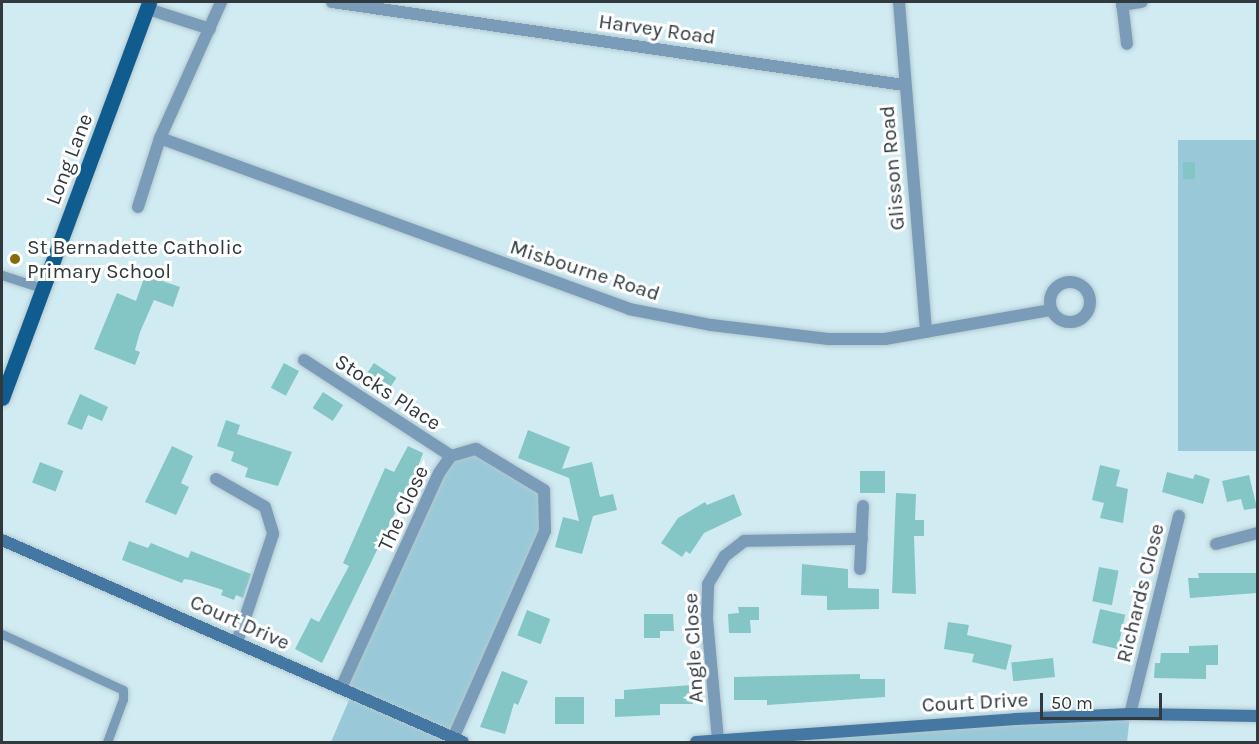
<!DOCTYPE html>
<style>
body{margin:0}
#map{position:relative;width:1259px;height:744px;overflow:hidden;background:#d1ebf3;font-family:Karla,sans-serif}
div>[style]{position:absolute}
.green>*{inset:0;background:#99c9d9;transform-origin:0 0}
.building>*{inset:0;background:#84c6c5;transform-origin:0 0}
.roads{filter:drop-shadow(0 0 2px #b1c8cf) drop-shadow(0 0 2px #b1c8cf)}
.lane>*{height:9px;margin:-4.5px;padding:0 4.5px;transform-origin:4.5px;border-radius:4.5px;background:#7a9cb9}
.street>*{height:12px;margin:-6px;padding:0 6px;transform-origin:6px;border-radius:6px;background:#7a9cb9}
.street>.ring{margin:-6px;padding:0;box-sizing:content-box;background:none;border:12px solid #7a9cb9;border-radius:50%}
.secondary>*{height:12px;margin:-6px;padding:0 6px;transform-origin:6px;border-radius:6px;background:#4477a1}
.primary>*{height:15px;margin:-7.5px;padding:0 7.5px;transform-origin:7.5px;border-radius:7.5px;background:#105c8f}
.dots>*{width:16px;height:16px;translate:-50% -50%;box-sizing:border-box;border:3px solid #fff;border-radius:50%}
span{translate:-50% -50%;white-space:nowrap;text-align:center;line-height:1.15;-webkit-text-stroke:6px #fff;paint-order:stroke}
.street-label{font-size:21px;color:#303a3e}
.poi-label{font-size:21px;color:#303a3e}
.left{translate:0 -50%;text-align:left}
.frame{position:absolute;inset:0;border:3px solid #303a3e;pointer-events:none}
.scale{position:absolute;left:1040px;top:693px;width:122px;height:27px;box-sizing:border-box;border:3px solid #303a3e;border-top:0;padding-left:8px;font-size:18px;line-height:21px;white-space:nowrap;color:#303a3e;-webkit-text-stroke:4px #fff;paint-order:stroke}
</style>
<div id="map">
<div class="green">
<div style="left:1257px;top:140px;width:311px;height:79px;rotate:90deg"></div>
<div style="clip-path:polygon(476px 449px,543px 490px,545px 531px,453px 738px,463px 742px,331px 742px,352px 693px,341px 688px,451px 456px)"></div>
<div style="clip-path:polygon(1130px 714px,1127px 742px,696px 742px)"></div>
</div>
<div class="building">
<div style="left:1183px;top:162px;width:12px;height:17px"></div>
<div style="clip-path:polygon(145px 275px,180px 287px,173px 307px,154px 300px,140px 332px,135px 350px,140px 352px,135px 365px,94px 349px,117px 293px,136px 301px)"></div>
<div style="left:284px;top:363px;width:17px;height:28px;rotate:28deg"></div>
<div style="left:374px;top:363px;width:27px;height:19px;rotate:34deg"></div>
<div style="left:323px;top:392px;width:24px;height:19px;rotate:33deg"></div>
<div style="clip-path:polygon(80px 394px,108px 407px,102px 421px,88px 415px,82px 430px,67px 424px)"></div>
<div style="clip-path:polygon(226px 420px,240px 425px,237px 434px,292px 452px,278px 486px,245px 477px,248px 468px,231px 461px,234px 452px,217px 446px)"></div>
<div style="clip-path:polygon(528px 430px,570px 447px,562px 469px,592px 462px,600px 497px,613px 494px,617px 510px,593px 516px,582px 554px,555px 547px,563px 517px,579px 521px,569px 478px,518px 458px)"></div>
<div style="clip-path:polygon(172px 446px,193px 456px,181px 483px,189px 487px,176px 515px,145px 502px)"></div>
<div style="clip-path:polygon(408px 446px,423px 453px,419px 464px,322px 663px,295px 649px,311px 618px,319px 622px,349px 566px,343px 563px,385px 468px,394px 472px)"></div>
<div style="left:40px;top:462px;width:25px;height:22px;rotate:21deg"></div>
<div style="clip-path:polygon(1100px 465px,1120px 470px,1116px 486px,1128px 489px,1123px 523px,1100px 518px,1104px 503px,1092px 500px)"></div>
<div style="left:860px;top:471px;width:25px;height:22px"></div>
<div style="clip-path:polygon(1167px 472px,1193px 479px,1195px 474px,1210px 479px,1203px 504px,1162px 492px)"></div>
<div style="clip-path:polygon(1249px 475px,1257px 508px,1244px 510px,1241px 499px,1227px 502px,1222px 481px)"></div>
<div style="clip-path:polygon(896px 493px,916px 494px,915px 520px,924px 520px,924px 536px,914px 536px,916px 594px,892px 593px)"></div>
<div style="clip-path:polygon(734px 494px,742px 515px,704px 533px,690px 554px,686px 551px,682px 557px,661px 543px,678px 518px,705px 502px,707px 505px)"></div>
<div style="clip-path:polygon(129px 541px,148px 548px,151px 543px,188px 558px,191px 551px,251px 574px,243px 598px,236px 595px,234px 600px,221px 595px,223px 590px,191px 580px,184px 579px,182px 583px,122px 560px)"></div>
<div style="clip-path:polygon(802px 564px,848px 569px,848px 588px,879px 589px,879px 609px,827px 610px,827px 596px,801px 595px)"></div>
<div style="left:1099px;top:567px;width:20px;height:35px;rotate:11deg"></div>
<div style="clip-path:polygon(1198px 573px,1257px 573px,1257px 593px,1190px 598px,1188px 578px,1199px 578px)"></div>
<div style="clip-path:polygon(738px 607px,759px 607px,759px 620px,750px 620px,751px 633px,729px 633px,728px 614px,739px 613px)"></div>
<div style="left:1100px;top:609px;width:26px;height:35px;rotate:13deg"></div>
<div style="left:527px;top:610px;width:25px;height:27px;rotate:21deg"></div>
<div style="clip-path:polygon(644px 614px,673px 614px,674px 631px,660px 631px,660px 638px,644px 638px)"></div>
<div style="clip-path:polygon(948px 622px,969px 625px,967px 635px,1012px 645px,1006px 670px,972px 662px,974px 654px,944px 649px)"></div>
<div style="clip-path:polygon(1218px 645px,1218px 665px,1206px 665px,1206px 679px,1154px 678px,1155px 663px,1160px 663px,1161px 653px,1189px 653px,1189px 646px)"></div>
<div style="left:1053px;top:658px;width:19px;height:42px;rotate:84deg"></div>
<div style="clip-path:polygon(502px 671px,528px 681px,518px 705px,514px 703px,505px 734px,480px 727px)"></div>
<div style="clip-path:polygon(860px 674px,860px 679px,885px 679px,885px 697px,767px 705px,767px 700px,734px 700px,734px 677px)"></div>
<div style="clip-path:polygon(692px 685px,693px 704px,660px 704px,660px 715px,615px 717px,615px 699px,624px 699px,624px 690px)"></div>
<div style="left:555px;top:697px;width:29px;height:27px"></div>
</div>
<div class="roads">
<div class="lane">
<div style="left:2px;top:275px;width:42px;rotate:18deg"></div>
<div style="left:2px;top:634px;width:133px;rotate:24.8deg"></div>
<div style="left:123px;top:690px;width:9px;rotate:90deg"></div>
<div style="left:123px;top:699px;width:46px;rotate:110.4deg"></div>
</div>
<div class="street">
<div style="left:332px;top:2px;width:578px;rotate:8.26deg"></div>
<div style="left:899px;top:2px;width:331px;rotate:85.3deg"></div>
<div style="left:1122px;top:2px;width:42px;rotate:83.2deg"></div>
<div style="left:1122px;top:5px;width:20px;rotate:-9deg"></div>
<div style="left:148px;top:9px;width:65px;rotate:17.9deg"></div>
<div style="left:160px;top:138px;width:499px;rotate:20deg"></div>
<div style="left:629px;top:309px;width:84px;rotate:11deg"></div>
<div style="left:711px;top:325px;width:118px;rotate:6.8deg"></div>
<div style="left:828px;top:339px;width:57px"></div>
<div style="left:885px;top:339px;width:169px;rotate:-9.9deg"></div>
<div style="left:138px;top:207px;width:72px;rotate:-72.3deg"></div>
<div style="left:160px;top:138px;width:149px;rotate:-65.8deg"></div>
<div class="ring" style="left:1050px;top:282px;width:28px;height:28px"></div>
<div style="left:304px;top:360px;width:176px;rotate:33.1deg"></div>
<div style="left:216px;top:479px;width:56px;rotate:29.7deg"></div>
<div style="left:265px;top:507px;width:28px;rotate:73deg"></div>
<div style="left:273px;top:534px;width:114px;rotate:108.4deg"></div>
<div style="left:1216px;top:544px;width:43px;rotate:-14.7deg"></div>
<div style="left:860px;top:569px;width:63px;rotate:-87.3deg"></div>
<div style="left:341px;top:688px;width:236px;rotate:-65.5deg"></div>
<div style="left:439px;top:473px;width:21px;rotate:-55deg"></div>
<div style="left:451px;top:456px;width:26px;rotate:-16deg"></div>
<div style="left:476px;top:449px;width:79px;rotate:31.1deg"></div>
<div style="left:544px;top:490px;width:41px;rotate:88.6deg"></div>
<div style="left:545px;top:531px;width:227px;rotate:113.9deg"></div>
<div style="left:1130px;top:714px;width:204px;rotate:-76.1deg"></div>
<div style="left:718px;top:740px;width:122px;rotate:-95.2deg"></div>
<div style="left:707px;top:618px;width:34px;rotate:-88deg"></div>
<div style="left:708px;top:584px;width:33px;rotate:-59deg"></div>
<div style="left:725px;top:556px;width:24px;rotate:-38deg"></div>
<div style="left:744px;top:541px;width:118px;rotate:-1deg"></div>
</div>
<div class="secondary">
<div style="left:2px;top:540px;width:503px;rotate:23.66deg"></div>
<div style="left:696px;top:742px;width:320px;rotate:-4.1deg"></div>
<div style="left:1015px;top:719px;width:115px;rotate:-2.5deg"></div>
<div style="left:1130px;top:714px;width:128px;rotate:0.9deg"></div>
</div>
<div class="primary">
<div style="left:2px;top:398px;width:422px;rotate:-69.6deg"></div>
</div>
</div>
<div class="dots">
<div style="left:15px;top:259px;background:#846c08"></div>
</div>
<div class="street-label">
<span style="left:657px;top:29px;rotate:8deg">Harvey Road</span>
<span style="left:69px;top:159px;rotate:-69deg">Long Lane</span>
<span style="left:892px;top:168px;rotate:-95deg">Glisson Road</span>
<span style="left:585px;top:270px;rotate:18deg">Misbourne Road</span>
<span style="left:388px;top:392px;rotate:33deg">Stocks Place</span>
<span style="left:403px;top:508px;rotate:-65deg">The Close</span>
<span style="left:1140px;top:593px;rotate:-76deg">Richards Close</span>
<span style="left:240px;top:622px;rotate:24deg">Court Drive</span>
<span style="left:693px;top:648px;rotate:-93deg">Angle Close</span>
<span style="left:975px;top:702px;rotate:-3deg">Court Drive</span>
</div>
<div class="poi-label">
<span class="left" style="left:27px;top:259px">St Bernadette Catholic<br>Primary School</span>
</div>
<div class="frame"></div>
<div class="scale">50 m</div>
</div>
